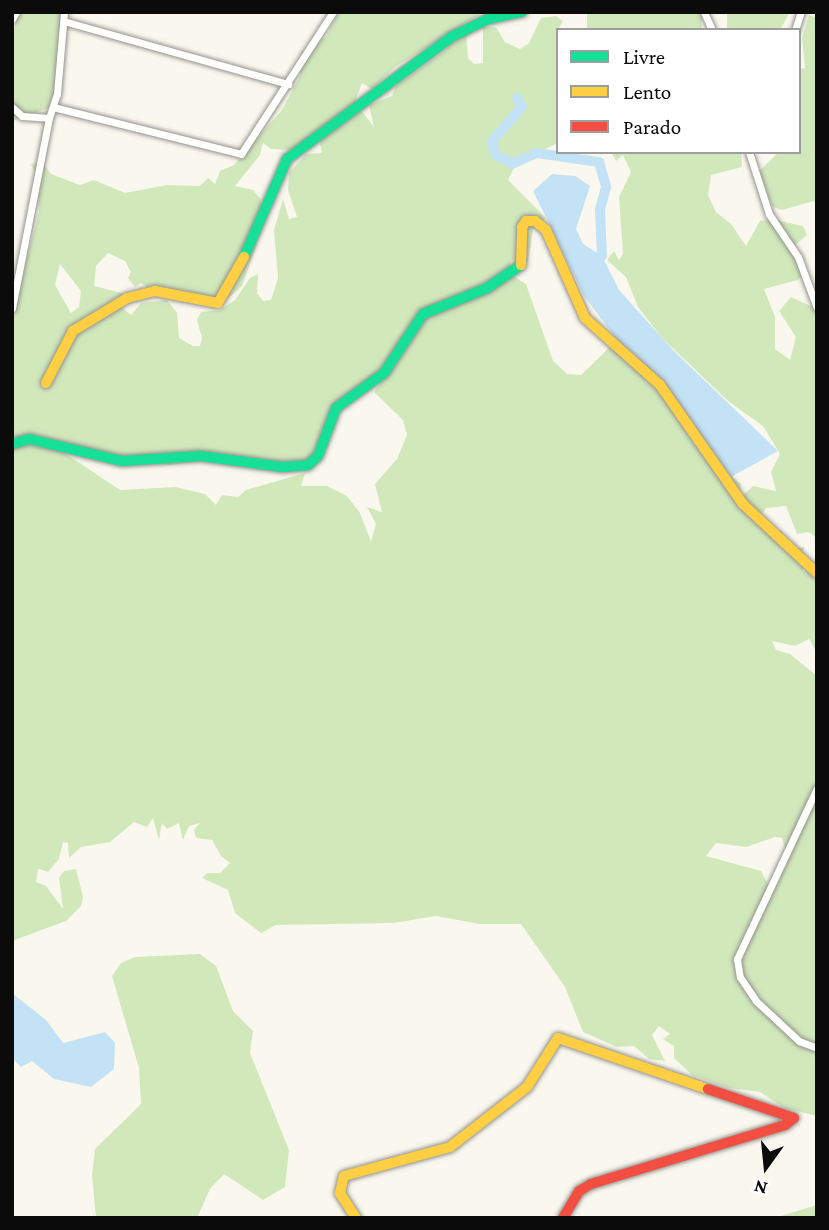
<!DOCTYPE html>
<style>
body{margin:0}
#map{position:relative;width:829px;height:1230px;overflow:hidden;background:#faf8ee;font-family:"Crimson Pro",serif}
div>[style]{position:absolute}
.forest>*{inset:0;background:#d1e8bb;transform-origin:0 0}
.water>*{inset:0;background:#c3e2f5}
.river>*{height:10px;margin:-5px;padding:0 5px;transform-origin:5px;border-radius:5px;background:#c3e2f5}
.roads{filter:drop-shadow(0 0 2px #93928d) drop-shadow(0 0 2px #93928d)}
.street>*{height:7px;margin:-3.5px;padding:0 3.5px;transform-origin:3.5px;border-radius:3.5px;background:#fefefc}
.fast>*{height:10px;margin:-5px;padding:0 5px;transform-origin:5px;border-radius:5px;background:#16e098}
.slow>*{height:10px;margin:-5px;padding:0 5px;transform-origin:5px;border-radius:5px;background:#ffcf43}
.jam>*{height:10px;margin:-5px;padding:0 5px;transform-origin:5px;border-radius:5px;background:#f24e42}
span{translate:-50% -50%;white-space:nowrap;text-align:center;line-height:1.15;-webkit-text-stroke:7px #fff;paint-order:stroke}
.frame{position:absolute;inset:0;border:14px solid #0b0b0b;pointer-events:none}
.legend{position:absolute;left:556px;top:28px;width:245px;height:126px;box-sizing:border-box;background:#fff;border:2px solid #9d9d9d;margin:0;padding:9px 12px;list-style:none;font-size:21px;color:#0b0b0b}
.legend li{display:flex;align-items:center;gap:14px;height:35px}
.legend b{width:35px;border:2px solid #9d9d9d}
.north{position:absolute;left:731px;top:1132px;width:70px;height:70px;-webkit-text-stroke:5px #fff;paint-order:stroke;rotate:195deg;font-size:19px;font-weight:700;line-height:28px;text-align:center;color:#0b0b0b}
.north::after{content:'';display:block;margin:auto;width:24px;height:32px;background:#0b0b0b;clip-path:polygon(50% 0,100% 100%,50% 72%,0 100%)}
</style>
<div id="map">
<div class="forest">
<div style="clip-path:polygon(19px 12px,69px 12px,52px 107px,12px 121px,12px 36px)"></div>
<div style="clip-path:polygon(evenodd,339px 12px,480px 14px,395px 67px,372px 89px,362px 83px,355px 102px,374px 127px,369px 105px,392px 96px,395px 87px,447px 49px,456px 36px,466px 32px,468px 58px,474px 64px,483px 63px,483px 27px,496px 27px,505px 42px,520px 49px,529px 43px,541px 18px,556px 16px,563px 21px,558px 30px,558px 143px,517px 162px,508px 180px,546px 218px,533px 230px,528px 261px,511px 260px,509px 273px,526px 284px,553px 361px,567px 374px,581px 375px,609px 348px,636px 345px,735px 467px,732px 477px,741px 484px,740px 498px,753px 486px,776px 491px,771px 472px,780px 454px,763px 426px,728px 401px,662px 338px,638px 307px,626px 277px,607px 260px,614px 251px,619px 260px,623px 254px,619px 197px,631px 172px,623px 155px,616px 161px,611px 152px,741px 152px,742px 167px,711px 175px,708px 195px,716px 212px,731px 224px,746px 246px,760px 221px,771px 219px,803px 226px,807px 235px,793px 247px,805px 273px,798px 280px,764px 289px,775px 317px,775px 349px,790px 360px,796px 337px,779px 311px,791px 297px,817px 309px,817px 538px,809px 532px,797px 534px,786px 506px,766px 508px,762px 514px,762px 522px,783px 532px,783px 551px,804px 547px,803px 571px,814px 573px,817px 547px,817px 653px,809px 639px,795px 646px,772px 641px,776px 650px,790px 654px,817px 676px,817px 1116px,784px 1108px,760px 1092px,729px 1088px,692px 1075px,674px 1058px,674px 1046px,663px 1039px,670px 1034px,659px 1026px,652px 1035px,665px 1061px,649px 1059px,634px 1046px,617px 1047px,583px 1032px,565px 987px,521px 924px,480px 924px,436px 916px,393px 923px,276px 925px,261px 933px,235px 913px,228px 890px,202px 878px,207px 873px,220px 873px,230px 863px,221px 856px,212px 840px,196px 838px,194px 830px,200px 823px,189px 826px,183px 840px,179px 823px,167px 829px,162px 823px,159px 840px,153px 818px,147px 827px,134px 822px,110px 842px,81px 847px,69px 858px,68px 843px,63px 842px,59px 859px,48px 872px,38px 869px,36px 882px,46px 886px,63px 909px,59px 878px,64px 871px,76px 869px,83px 897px,81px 906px,66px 921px,12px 941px,12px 317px,39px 211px,38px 179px,31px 164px,43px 163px,51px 174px,80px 185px,94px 180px,125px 193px,167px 185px,200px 186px,208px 178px,215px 184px,220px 171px,234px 165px,282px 110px,300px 76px,301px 52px,326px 37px,339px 12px,319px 140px,322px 153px,306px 154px,289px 173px,288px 190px,297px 217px,289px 219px,283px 199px,274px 230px,278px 278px,271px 300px,263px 301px,257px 293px,258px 274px,250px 278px,235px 300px,220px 310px,201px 312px,197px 320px,202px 338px,200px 346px,193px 346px,179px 338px,177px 313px,167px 300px,141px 303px,131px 315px,120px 306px,126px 294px,94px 286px,96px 266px,108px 253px,125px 261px,131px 272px,128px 278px,135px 287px,141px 283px,153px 291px,222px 304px,242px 286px,265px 222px,260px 198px,253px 190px,235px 186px,260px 155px,263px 143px,271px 149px,292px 150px,319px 140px,339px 12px,60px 264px,81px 291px,79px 307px,71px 313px,55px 285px,60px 264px,339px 12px,393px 364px,374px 392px,403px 420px,407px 435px,397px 459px,375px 484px,382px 512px,367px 507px,376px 524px,371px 542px,360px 513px,347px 496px,327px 486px,301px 486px,305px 473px,246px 490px,238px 497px,222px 495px,216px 505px,205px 494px,175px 487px,120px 490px,60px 450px,169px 465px,208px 460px,299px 466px,317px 451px,339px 399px,393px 364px,339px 12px,775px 837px,782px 838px,786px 851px,770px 888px,761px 871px,706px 856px,716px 843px,746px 847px,775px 837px)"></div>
<div style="left:587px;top:12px;width:115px;height:19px"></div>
<div style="clip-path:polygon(727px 12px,790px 12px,780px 30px,727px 30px)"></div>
<div style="clip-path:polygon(809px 15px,817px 18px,817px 208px,814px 201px,782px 210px,773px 207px,758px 172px,779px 152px,799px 152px,799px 69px,805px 68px,802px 38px)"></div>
<div style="clip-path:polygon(200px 954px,216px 966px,233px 1011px,253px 1031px,250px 1053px,289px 1150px,285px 1187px,263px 1200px,224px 1174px,210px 1189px,197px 1218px,96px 1218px,92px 1175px,95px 1149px,141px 1104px,139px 1068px,112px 976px,121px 963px,135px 957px)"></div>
<div style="clip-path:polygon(817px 1205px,816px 1218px,774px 1218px)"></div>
</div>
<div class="water">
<div style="clip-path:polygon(552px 174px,575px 176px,590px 186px,576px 229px,583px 244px,602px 256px,619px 290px,673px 350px,778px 451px,731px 477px,661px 379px,619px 342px,584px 296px,533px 191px)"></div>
<div style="clip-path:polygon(12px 993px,46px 1020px,63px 1043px,105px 1032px,115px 1043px,114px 1069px,91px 1087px,54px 1079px,32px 1061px,21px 1067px,12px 1058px)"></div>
</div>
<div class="river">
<div style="left:517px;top:98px;width:10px;rotate:61deg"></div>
<div style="left:522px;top:107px;width:45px;rotate:131.4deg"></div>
<div style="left:492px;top:141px;width:13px;rotate:77deg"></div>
<div style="left:495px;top:154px;width:20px;rotate:30deg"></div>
<div style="left:512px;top:164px;width:27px;rotate:-24deg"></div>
<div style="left:537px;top:153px;width:63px;rotate:8.3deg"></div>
<div style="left:599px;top:162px;width:26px;rotate:74deg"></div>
<div style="left:606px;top:187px;width:24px;rotate:105deg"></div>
<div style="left:600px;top:210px;width:46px;rotate:87.5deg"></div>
</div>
<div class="roads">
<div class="street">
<div style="left:704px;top:12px;width:20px;rotate:66deg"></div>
<div style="left:12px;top:19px;width:8px;rotate:-60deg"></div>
<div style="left:67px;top:22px;width:230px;rotate:15.7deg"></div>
<div style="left:795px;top:30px;width:19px;rotate:-72deg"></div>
<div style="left:12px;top:107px;width:13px;rotate:42deg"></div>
<div style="left:22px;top:116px;width:27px;rotate:4deg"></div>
<div style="left:49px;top:118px;width:25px;rotate:-72deg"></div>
<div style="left:57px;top:94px;width:82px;rotate:-85.1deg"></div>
<div style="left:53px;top:107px;width:194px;rotate:14deg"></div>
<div style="left:241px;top:154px;width:169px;rotate:-57.1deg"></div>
<div style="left:749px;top:152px;width:65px;rotate:72.1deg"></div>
<div style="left:769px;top:214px;width:52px;rotate:56deg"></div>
<div style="left:798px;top:257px;width:54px;rotate:69.6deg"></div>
<div style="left:12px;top:308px;width:194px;rotate:-79deg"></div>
<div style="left:817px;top:788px;width:189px;rotate:115.1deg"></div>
<div style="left:737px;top:959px;width:18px;rotate:81deg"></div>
<div style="left:740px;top:977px;width:29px;rotate:56deg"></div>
<div style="left:756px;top:1001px;width:59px;rotate:42.9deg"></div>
<div style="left:799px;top:1041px;width:19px;rotate:21deg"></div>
</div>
<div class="fast">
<div style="left:244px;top:257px;width:107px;rotate:-66.3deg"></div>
<div style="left:287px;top:159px;width:204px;rotate:-36.6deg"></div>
<div style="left:451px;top:37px;width:41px;rotate:-25.9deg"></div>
<div style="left:488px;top:19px;width:35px;rotate:-12deg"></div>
<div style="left:12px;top:444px;width:18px;rotate:-16deg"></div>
<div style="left:29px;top:439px;width:96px;rotate:13.3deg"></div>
<div style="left:122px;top:461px;width:79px;rotate:-3.6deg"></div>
<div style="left:201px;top:456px;width:82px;rotate:7.7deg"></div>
<div style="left:282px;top:467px;width:26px;rotate:-4deg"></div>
<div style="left:308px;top:465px;width:13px;rotate:-42deg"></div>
<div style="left:318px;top:456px;width:51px;rotate:-69.4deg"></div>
<div style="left:336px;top:408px;width:59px;rotate:-36.1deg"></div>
<div style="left:384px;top:373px;width:71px;rotate:-56.5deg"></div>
<div style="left:423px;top:314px;width:69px;rotate:-22.1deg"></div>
<div style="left:487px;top:288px;width:41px;rotate:-34.1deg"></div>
</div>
<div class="slow">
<div style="left:521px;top:265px;width:38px;rotate:-88deg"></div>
<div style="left:522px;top:227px;width:7px;rotate:-56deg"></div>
<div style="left:526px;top:221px;width:9px"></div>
<div style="left:535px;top:221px;width:14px;rotate:39deg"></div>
<div style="left:546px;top:230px;width:96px;rotate:66.1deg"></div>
<div style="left:585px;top:318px;width:101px;rotate:41.8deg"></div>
<div style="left:660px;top:385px;width:145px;rotate:55.1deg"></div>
<div style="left:743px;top:504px;width:101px;rotate:43deg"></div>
<div style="left:46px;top:383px;width:59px;rotate:-62.6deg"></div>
<div style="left:73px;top:331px;width:63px;rotate:-31.4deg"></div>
<div style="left:127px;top:298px;width:29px;rotate:-14deg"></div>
<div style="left:155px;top:291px;width:64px;rotate:10.8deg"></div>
<div style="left:218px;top:303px;width:53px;rotate:-60.5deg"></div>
<div style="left:356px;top:1218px;width:30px;rotate:-123deg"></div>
<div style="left:340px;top:1193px;width:17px;rotate:-77deg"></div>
<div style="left:344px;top:1176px;width:110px;rotate:-15.3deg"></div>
<div style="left:450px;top:1147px;width:98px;rotate:-37.9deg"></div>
<div style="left:527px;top:1087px;width:58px;rotate:-57.7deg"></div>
<div style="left:558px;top:1038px;width:158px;rotate:18.8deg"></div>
</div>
<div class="jam">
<div style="left:563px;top:1218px;width:31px;rotate:-59deg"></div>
<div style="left:579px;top:1191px;width:14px;rotate:-30deg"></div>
<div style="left:591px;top:1184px;width:203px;rotate:-16.9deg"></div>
<div style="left:785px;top:1125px;width:11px;rotate:-38deg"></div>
<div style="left:794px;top:1118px;width:91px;rotate:-161.4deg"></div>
</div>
</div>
<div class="frame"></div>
<ul class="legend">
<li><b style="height:9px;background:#16e098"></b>Livre</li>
<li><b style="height:9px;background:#ffcf43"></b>Lento</li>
<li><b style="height:9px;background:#f24e42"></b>Parado</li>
</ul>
<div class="north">N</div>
</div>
